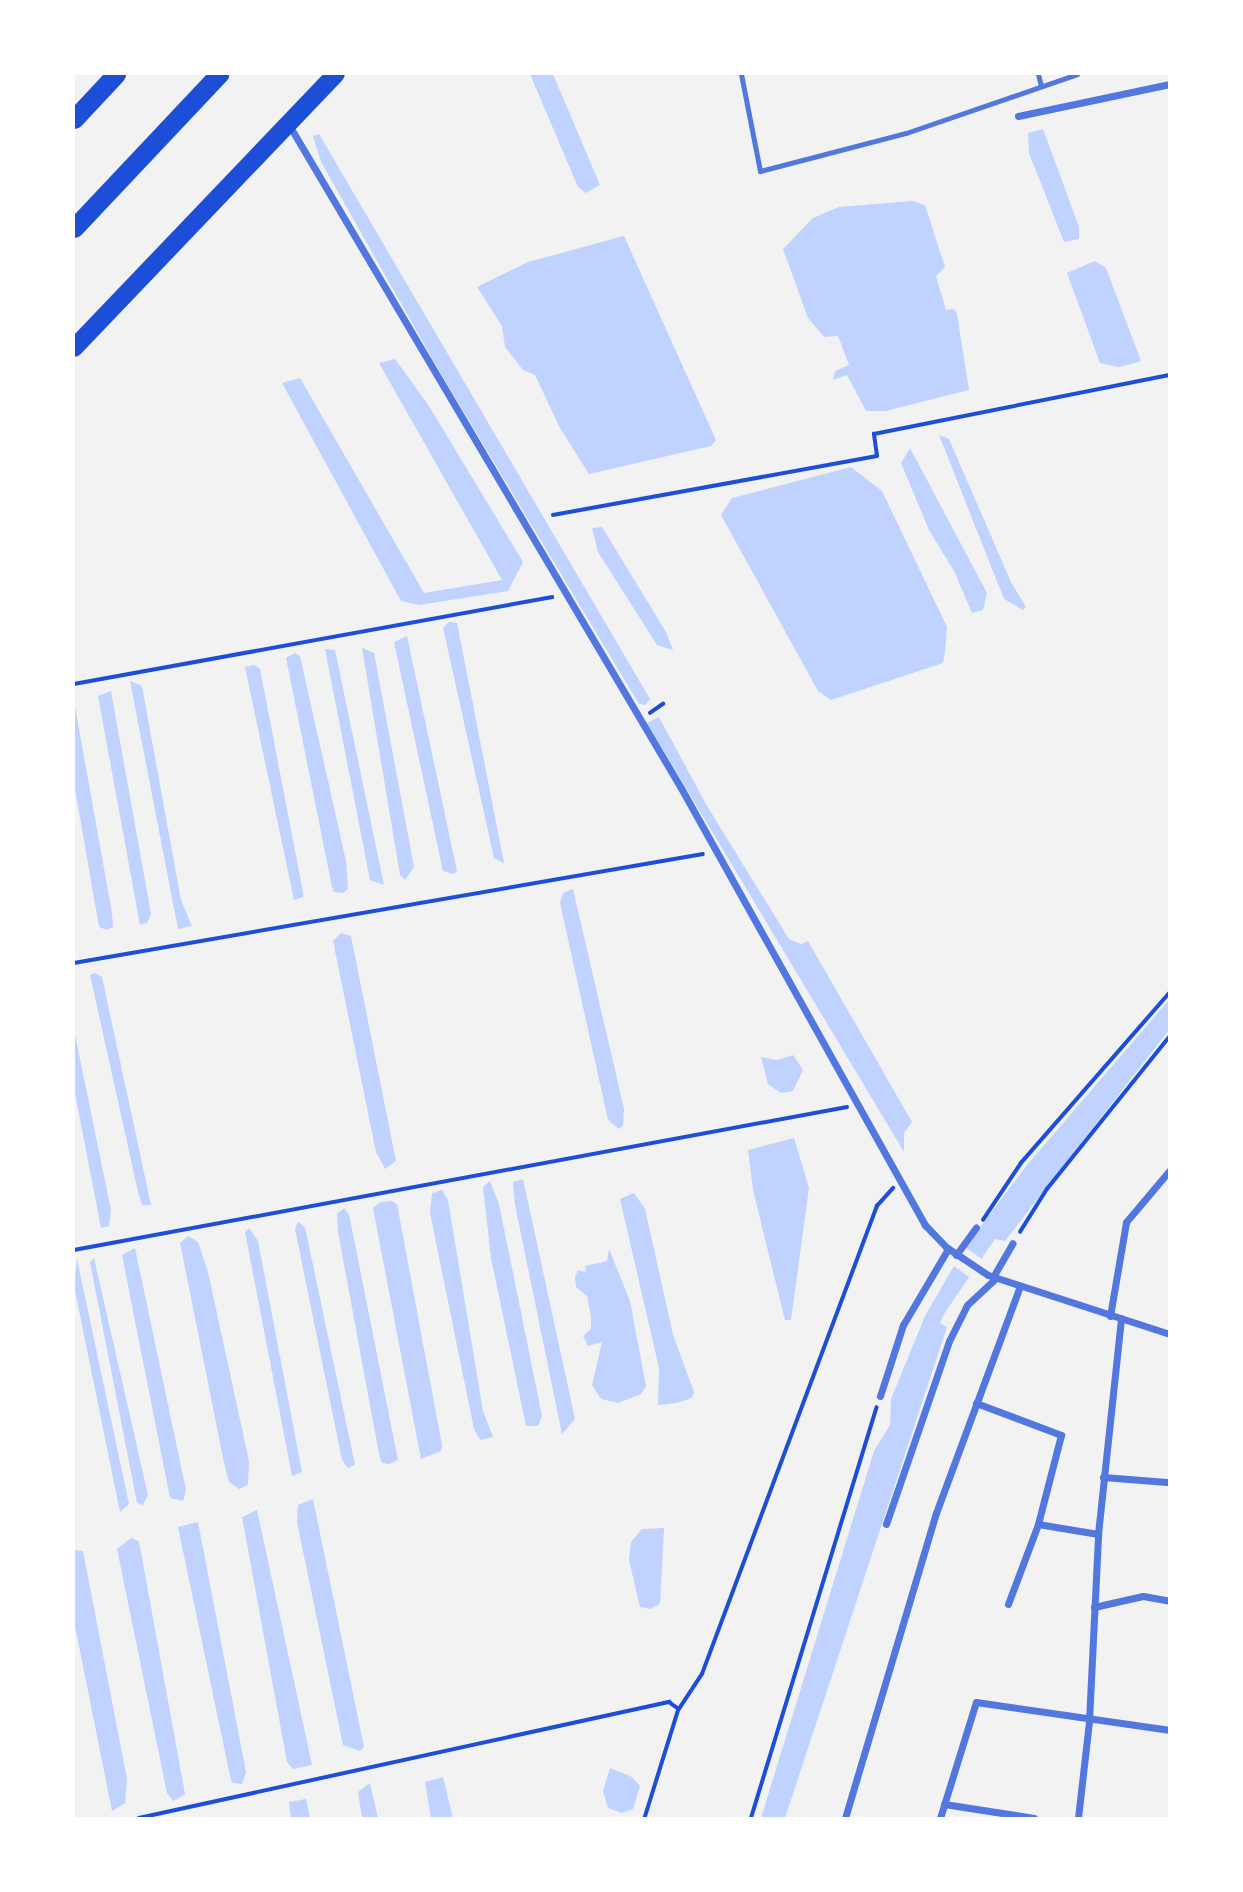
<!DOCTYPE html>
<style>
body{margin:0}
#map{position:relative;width:1243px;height:1892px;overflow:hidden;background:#f2f2f2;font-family:"PT Sans",sans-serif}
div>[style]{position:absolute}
.water>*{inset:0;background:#bfd3fe}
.pier>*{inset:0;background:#f2f2f2;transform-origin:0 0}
.path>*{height:3.5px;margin:-1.75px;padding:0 1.75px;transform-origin:1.75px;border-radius:1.75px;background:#1d4ed8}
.service>*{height:5px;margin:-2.5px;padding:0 2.5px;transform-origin:2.5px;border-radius:2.5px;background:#5277de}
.minor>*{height:7px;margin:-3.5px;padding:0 3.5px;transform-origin:3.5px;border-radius:3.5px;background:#5277de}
.primary>*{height:18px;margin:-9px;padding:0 9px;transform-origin:9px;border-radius:9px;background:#1d4ed8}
.motorway>*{height:19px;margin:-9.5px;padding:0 9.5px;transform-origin:9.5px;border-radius:9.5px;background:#1d4ed8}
span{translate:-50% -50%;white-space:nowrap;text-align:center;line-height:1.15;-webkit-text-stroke:5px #fff;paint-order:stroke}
.frame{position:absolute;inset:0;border:75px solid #fff;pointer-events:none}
</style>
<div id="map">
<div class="water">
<div style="clip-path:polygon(530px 74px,553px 74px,600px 185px,586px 193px,578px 187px)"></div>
<div style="clip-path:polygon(1043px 129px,1079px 227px,1079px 239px,1064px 242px,1029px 153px,1028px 133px)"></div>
<div style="clip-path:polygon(319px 134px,650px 699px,645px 705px,639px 704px,441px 374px,321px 162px,313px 136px)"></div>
<div style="clip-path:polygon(912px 201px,925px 205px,945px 267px,936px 276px,946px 310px,954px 309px,957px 314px,969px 390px,886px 411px,866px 411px,847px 375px,833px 380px,835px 371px,849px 365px,838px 336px,824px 337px,808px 318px,783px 249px,813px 218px,839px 207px)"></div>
<div style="clip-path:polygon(624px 236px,716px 440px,711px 446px,589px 474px,560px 428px,535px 375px,523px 370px,505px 347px,502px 326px,477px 287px,528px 262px)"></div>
<div style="clip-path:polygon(1095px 261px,1106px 268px,1141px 361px,1135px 363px,1119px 367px,1100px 363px,1067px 273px)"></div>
<div style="clip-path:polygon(395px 359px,429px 406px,523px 562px,508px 591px,419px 605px,401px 601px,282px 383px,300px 378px,424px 593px,502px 580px,379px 363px)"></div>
<div style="clip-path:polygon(939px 435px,949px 439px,1011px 582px,1026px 607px,1023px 610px,1004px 599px)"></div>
<div style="clip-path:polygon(910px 448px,987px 593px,983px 610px,972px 613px,954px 571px,929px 530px,901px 463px)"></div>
<div style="clip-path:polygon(851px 467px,882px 491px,947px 627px,945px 651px,943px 663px,831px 700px,818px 691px,721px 515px,732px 498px)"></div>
<div style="clip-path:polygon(602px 527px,666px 632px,673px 650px,657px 645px,598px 552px,592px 528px)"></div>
<div style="clip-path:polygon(449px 622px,457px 623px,504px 863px,494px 858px,443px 628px)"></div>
<div style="clip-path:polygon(407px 636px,457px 871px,453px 874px,443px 871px,394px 642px)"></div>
<div style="clip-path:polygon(362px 648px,374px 653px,414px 867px,405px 880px,400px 875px)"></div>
<div style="clip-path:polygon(325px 649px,335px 650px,384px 885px,370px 880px)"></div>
<div style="clip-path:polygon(295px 653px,300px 656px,346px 861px,348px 889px,343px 893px,334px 892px,332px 887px,286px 658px)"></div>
<div style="clip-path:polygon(254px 665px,260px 669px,303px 892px,303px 897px,294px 900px,245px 667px)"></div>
<div style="clip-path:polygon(130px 681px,142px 686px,181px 900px,192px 926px,178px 929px)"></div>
<div style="clip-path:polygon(111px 691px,151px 914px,147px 923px,140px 925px,98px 696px)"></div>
<div style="clip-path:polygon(74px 701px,112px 913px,113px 927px,107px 930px,99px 927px,74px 783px)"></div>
<div style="clip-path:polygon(659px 717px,707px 806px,789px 939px,801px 944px,808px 941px,912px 1122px,904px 1133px,904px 1152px,647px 723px)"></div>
<div style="clip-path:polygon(573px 889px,624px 1109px,623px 1126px,619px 1129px,608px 1120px,560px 903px,563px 893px)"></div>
<div style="clip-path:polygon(341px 933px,351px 936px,396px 1161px,385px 1169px,376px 1152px,333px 941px)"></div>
<div style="clip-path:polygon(95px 973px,102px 977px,151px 1205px,142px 1205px,138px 1192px,90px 975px)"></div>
<div style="clip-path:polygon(1169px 1000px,1169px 1030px,1005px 1241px,995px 1239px,944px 1314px,940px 1323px,947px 1327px,785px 1818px,761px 1818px,874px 1451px,890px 1425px,891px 1399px,925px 1316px,965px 1247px,1027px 1165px)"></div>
<div style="clip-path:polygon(74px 1030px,111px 1210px,109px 1226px,101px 1228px,74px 1088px)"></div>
<div style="clip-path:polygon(793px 1055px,803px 1070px,793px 1091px,781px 1093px,768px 1084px,761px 1057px,777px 1060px)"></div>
<div style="clip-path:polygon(794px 1138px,809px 1188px,791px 1320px,785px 1320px,753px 1190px,748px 1150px)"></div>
<div style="clip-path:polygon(523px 1179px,575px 1419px,562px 1434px,515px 1205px,513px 1182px)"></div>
<div style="clip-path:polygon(490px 1181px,499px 1204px,542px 1416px,538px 1426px,526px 1426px,491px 1258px,483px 1187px)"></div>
<div style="clip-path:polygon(442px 1190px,448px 1200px,483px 1411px,493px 1437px,480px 1440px,474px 1429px,430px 1213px,432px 1193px)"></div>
<div style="clip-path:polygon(634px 1193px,645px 1209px,673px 1335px,694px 1392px,692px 1398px,677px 1403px,658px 1405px,659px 1368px,620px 1199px)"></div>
<div style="clip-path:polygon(392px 1201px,397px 1204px,442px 1445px,441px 1451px,421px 1459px,373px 1208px,380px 1202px)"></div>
<div style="clip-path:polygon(344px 1208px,349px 1214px,398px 1460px,389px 1464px,382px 1463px,379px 1454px,338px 1232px,337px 1214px)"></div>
<div style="clip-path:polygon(298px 1222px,305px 1227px,355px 1465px,348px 1468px,342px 1460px,295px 1229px)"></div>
<div style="clip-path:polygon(249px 1228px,258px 1241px,302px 1472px,292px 1476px,245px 1232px)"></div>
<div style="clip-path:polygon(188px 1236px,198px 1242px,208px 1272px,249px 1461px,248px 1485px,239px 1489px,229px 1482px,224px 1463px,180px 1243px)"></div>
<div style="clip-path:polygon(135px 1248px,186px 1490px,183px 1501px,170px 1498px,122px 1255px)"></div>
<div style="clip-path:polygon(609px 1249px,630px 1301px,646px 1386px,641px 1394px,618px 1403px,601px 1399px,592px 1385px,602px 1342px,588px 1346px,583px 1336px,591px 1329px,591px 1317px,587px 1296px,576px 1287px,575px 1277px,578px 1270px,586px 1272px,585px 1266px,607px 1261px)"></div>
<div style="clip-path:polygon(94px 1258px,148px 1495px,143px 1505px,137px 1503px,90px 1262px)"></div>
<div style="clip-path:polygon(77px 1259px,129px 1504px,120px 1512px,74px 1286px)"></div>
<div style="clip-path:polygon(313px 1499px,364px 1747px,360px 1751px,343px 1745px,297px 1522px,298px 1505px)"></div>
<div style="clip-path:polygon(257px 1510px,312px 1765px,293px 1769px,287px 1762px,242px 1517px)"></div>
<div style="clip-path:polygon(198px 1522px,246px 1772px,242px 1784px,232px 1783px,230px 1776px,178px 1527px)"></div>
<div style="clip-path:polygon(664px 1528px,660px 1604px,650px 1609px,640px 1607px,629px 1560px,631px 1542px,642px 1529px)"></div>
<div style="clip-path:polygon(131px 1538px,139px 1541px,185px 1794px,173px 1801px,167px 1793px,117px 1549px)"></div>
<div style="clip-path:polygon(74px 1550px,83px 1551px,127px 1779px,125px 1803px,112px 1811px,74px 1621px)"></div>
<div style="clip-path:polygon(610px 1768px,632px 1777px,640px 1786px,633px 1809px,622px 1813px,608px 1808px,603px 1791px)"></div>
<div style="clip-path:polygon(443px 1777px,453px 1818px,431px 1818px,425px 1782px)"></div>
<div style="clip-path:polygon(370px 1783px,378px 1818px,362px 1818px,358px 1792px)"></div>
<div style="clip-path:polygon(306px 1799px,310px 1818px,291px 1818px,289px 1802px)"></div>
</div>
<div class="pier">
<div style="left:962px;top:1245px;width:28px;height:22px;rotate:35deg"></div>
</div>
<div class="path">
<div style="left:553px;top:515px;width:329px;rotate:-10.3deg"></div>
<div style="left:877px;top:456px;width:22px;rotate:-98deg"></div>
<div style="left:874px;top:434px;width:302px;rotate:-11.3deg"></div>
<div style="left:74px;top:684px;width:486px;rotate:-10.3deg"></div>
<div style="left:650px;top:713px;width:16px;rotate:-35deg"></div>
<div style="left:74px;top:963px;width:638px;rotate:-9.83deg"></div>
<div style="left:983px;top:1220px;width:69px;rotate:-56.3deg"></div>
<div style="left:1021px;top:1163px;width:227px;rotate:-48.9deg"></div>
<div style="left:1020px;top:1232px;width:51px;rotate:-57.9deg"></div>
<div style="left:1047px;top:1189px;width:196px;rotate:-51.2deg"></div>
<div style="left:74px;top:1250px;width:786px;rotate:-10.48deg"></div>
<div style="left:679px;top:1709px;width:42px;rotate:-56.7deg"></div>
<div style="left:702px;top:1674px;width:500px;rotate:-69.5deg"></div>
<div style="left:877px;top:1206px;width:24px;rotate:-48deg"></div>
<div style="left:139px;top:1818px;width:543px;rotate:-12.35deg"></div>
<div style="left:669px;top:1702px;width:12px;rotate:35deg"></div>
<div style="left:679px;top:1709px;width:114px;rotate:107.3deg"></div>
<div style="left:751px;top:1818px;width:429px;rotate:-73deg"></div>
</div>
<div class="service">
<div style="left:741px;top:74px;width:99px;rotate:78.9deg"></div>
<div style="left:760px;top:171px;width:151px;rotate:-14.6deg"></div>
<div style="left:906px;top:133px;width:181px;rotate:-19deg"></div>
<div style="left:1038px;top:74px;width:12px;rotate:76deg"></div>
</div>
<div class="minor">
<div style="left:1018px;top:116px;width:155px;rotate:-11.9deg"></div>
<div style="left:289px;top:125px;width:770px;rotate:59.41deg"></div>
<div style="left:681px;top:788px;width:501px;rotate:60.82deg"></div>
<div style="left:925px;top:1225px;width:30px;rotate:46deg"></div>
<div style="left:946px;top:1247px;width:50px;rotate:33.7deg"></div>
<div style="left:988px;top:1275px;width:191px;rotate:18deg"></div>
<div style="left:956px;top:1255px;width:34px;rotate:-54deg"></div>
<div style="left:993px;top:1277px;width:39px;rotate:-60deg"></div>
<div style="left:1110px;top:1316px;width:95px;rotate:-80.3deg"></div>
<div style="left:1126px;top:1222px;width:68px;rotate:-49.8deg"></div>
<div style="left:880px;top:1396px;width:75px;rotate:-72.1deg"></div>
<div style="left:903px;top:1325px;width:88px;rotate:-59.4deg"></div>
<div style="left:976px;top:1403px;width:91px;rotate:20.6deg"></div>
<div style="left:1061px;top:1435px;width:92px;rotate:104.5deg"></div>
<div style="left:1038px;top:1524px;width:61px;rotate:9.5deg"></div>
<div style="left:1103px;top:1477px;width:64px;rotate:4.5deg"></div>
<div style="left:886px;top:1524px;width:194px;rotate:-71deg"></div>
<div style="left:949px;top:1341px;width:40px;rotate:-63.4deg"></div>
<div style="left:967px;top:1305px;width:40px;rotate:-43deg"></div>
<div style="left:1008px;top:1604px;width:85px;rotate:-69.4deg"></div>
<div style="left:1094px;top:1607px;width:50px;rotate:-12.7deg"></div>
<div style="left:1143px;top:1596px;width:27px;rotate:10deg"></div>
<div style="left:944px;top:1804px;width:91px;rotate:8.8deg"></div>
<div style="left:845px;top:1818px;width:318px;rotate:-73.4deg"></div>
<div style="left:936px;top:1513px;width:242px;rotate:-69.7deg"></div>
<div style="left:940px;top:1818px;width:121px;rotate:-72.8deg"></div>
<div style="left:976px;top:1702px;width:196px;rotate:8.2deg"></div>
<div style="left:1078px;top:1818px;width:98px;rotate:-83.5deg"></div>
<div style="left:1089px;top:1721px;width:187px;rotate:-87.2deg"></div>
<div style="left:1098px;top:1534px;width:217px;rotate:-83.9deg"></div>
</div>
<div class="primary">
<div style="left:74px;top:348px;width:379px;rotate:-46.3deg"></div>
</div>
<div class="motorway">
<div style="left:74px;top:119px;width:62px;rotate:-47deg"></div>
<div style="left:74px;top:228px;width:212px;rotate:-46.7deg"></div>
</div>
<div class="frame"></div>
</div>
